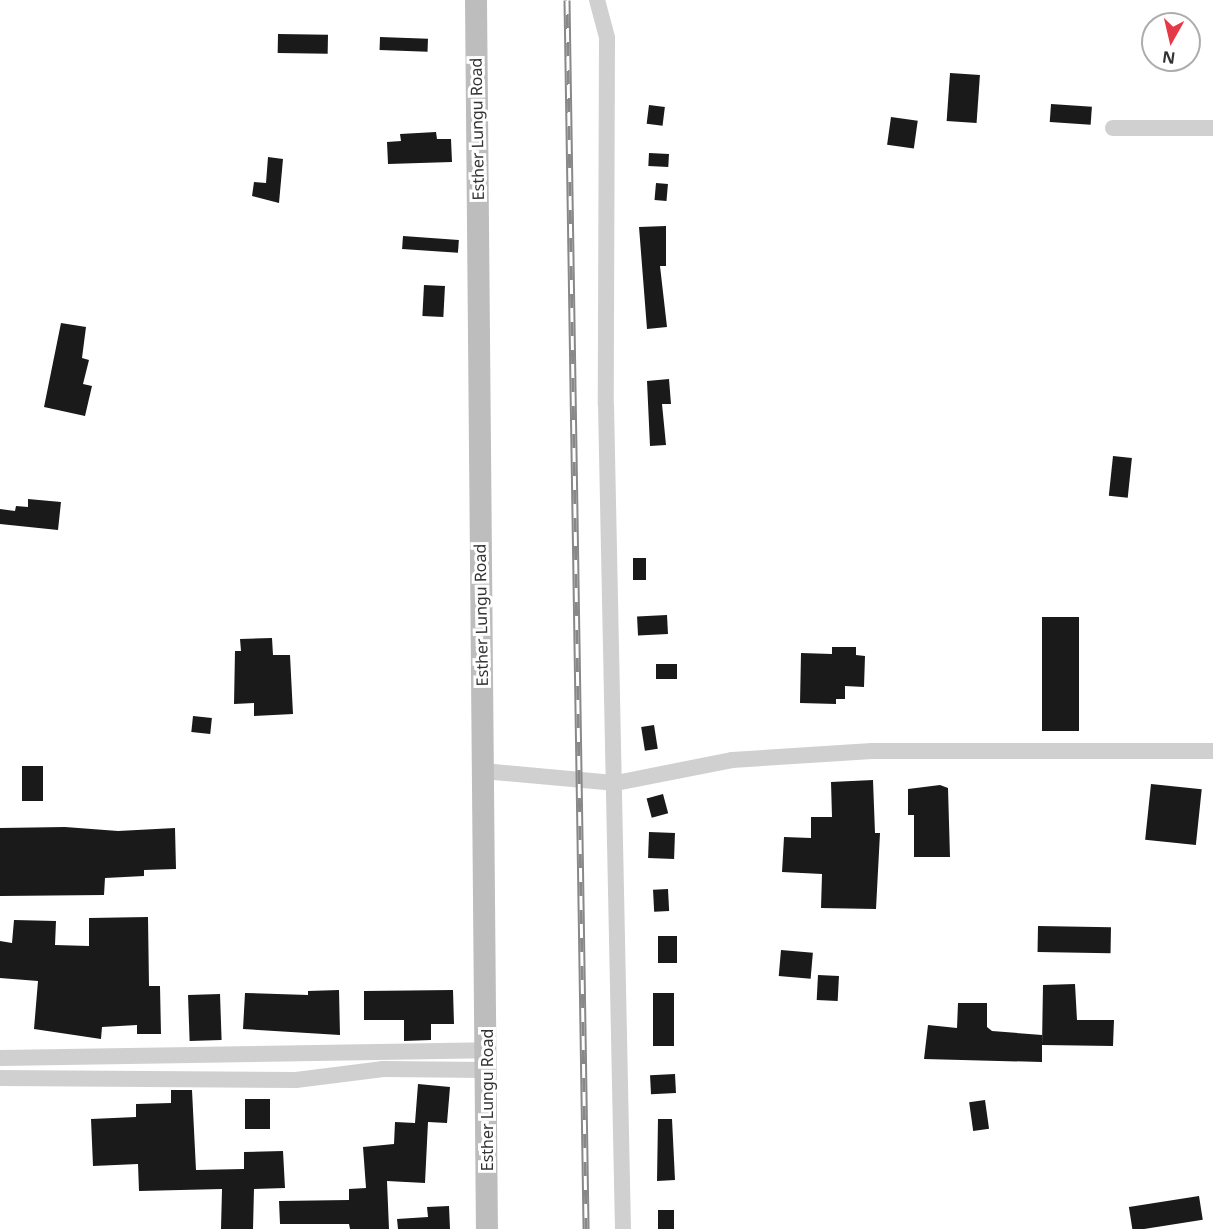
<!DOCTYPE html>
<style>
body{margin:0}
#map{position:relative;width:1213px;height:1229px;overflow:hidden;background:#fff;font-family:"Noto Sans",sans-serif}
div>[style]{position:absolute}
.building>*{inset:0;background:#1a1a1a;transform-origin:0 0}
.street>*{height:16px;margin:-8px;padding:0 8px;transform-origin:8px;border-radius:8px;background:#d0d0d0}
.secondary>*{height:22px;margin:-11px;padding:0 11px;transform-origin:11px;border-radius:11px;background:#bdbdbd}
.rail>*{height:7px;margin-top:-3.5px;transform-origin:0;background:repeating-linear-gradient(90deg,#fff 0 14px,#888 0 28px);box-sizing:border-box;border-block:2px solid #888}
span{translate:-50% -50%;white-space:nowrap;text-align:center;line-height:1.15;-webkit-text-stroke:6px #fff;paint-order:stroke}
.street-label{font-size:16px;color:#333}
.north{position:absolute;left:1141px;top:12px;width:60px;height:60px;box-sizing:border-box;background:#fff;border:2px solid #adadad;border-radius:50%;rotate:188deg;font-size:16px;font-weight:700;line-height:24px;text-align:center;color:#333}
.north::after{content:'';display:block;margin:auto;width:21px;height:27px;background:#e63946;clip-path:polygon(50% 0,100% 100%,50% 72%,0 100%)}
</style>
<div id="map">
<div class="building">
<div style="left:278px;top:34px;width:50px;height:19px;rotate:1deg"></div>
<div style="left:380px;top:37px;width:48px;height:13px;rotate:2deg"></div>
<div style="left:950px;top:73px;width:30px;height:48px;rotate:4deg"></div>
<div style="left:1051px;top:104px;width:41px;height:18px;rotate:4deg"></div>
<div style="left:649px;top:105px;width:16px;height:19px;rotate:7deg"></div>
<div style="left:891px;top:117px;width:27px;height:28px;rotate:8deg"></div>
<div style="clip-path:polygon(436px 132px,437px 139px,451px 139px,452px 162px,388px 164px,387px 142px,401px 141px,400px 134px)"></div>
<div style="left:649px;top:153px;width:20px;height:13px;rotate:3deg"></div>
<div style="clip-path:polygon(268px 157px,283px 159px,279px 203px,252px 196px,254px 182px,266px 183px)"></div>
<div style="left:656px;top:183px;width:12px;height:17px;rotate:5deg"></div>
<div style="clip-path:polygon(666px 226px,666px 266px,660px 266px,667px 327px,647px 329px,639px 227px)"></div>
<div style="left:403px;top:236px;width:56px;height:13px;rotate:4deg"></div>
<div style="left:424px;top:285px;width:21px;height:31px;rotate:3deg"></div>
<div style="clip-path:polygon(61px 323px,86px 327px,82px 358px,89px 360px,83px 384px,92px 386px,85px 416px,44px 407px)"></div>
<div style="clip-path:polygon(669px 379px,671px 404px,662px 404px,666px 445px,650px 446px,647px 381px)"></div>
<div style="left:1113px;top:456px;width:19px;height:40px;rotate:6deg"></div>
<div style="clip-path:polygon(28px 499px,61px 502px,58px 530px,0 524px,0 509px,15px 511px,16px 506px,28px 507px)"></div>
<div style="left:633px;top:558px;width:13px;height:22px"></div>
<div style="left:667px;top:615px;width:19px;height:30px;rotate:87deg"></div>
<div style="left:1042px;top:617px;width:37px;height:114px"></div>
<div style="clip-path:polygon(272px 638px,273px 655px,290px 655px,293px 714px,254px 716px,254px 703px,234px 704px,235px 651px,241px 651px,240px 639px)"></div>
<div style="clip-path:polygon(832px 647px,856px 647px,856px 655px,865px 656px,864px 687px,845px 686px,845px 699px,836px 699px,836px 704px,800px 703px,801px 653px,832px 654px)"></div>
<div style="left:677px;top:664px;width:15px;height:21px;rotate:90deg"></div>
<div style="left:193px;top:716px;width:19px;height:16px;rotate:6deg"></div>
<div style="left:654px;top:725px;width:24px;height:13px;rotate:81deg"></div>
<div style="left:22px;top:766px;width:21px;height:35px"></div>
<div style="clip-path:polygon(873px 780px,875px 833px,880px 833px,876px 909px,821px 908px,822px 874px,782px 872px,784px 837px,811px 838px,811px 817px,832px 817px,831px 782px)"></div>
<div style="left:1151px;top:784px;width:51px;height:56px;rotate:6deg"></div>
<div style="clip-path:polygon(940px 785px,948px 788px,950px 857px,914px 857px,914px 815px,908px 815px,908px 789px)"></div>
<div style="left:663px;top:794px;width:20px;height:17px;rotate:75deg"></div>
<div style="clip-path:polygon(65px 827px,118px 831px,175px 828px,176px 869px,144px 870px,144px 876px,105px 878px,104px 895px,0 896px,0 828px)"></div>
<div style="left:649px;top:832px;width:26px;height:26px;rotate:2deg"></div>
<div style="left:668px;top:889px;width:22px;height:15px;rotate:87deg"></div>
<div style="clip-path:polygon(148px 917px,149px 986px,160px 986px,161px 1034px,137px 1034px,137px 1025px,102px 1027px,101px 1039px,34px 1029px,38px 981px,0 978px,0 941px,12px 943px,14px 920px,56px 921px,55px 945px,89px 946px,89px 918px)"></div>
<div style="left:1038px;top:926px;width:73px;height:26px;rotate:1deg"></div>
<div style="left:658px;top:936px;width:19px;height:27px"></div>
<div style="left:781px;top:950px;width:32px;height:26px;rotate:5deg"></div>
<div style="left:818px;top:975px;width:21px;height:25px;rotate:3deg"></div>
<div style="clip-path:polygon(1075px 984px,1077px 1020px,1114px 1020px,1113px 1046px,1042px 1045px,1043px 985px)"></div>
<div style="clip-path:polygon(339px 990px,340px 1035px,243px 1029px,245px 993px,308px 995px,308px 991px)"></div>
<div style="clip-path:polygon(453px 990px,454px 1024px,431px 1024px,431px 1040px,404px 1041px,404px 1020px,364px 1020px,364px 991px)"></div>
<div style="left:653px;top:993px;width:21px;height:53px"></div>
<div style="left:220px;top:994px;width:46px;height:32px;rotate:88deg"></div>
<div style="clip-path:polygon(958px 1003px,987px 1003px,987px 1027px,992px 1031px,1042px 1035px,1042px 1062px,924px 1059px,928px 1025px,957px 1028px)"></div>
<div style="left:675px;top:1074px;width:19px;height:25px;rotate:87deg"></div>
<div style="clip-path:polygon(418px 1084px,450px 1087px,447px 1123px,428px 1122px,425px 1183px,387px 1181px,389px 1229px,350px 1229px,349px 1224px,280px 1224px,279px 1201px,349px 1200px,349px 1189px,366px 1188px,363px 1147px,394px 1144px,395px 1122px,415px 1123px)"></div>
<div style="clip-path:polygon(171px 1090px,192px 1090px,196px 1170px,244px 1169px,244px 1152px,283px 1151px,285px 1188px,254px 1189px,253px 1229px,221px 1229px,222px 1189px,139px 1191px,138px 1164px,93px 1166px,91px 1119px,136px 1117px,136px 1104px,171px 1103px)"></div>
<div style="left:245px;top:1099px;width:25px;height:30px"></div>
<div style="left:985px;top:1100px;width:29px;height:16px;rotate:82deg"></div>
<div style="clip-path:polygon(658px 1119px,672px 1119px,675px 1180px,657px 1181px)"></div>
<div style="left:1199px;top:1196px;width:24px;height:71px;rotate:81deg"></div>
<div style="clip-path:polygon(449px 1206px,450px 1229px,398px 1229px,397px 1219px,428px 1217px,427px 1207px)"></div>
<div style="left:658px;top:1210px;width:16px;height:19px"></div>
</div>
<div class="street">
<div style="left:597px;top:0;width:39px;rotate:75deg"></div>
<div style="left:607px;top:38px;width:367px;rotate:90.2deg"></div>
<div style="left:606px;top:405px;width:824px;rotate:88.82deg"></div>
<div style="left:1113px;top:128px;width:100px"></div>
<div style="left:483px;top:771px;width:134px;rotate:5.2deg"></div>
<div style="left:616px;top:783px;width:118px;rotate:-11.2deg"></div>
<div style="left:732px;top:760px;width:140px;rotate:-3.7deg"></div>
<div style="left:872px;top:751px;width:341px"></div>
<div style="left:0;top:1058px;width:486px;rotate:-0.9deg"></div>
<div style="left:0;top:1078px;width:296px;rotate:0.4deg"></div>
<div style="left:296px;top:1080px;width:88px;rotate:-7.2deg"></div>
<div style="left:383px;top:1069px;width:104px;rotate:0.6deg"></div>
</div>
<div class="secondary">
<div style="left:476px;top:0;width:1229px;rotate:89.49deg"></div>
</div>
<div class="rail">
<div style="left:567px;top:0;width:1229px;rotate:89.11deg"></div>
</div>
<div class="street-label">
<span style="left:477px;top:129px;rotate:-91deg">Esther Lungu Road</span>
<span style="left:481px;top:615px;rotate:-91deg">Esther Lungu Road</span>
<span style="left:487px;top:1100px;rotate:-90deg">Esther Lungu Road</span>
</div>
<div class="north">N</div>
</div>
